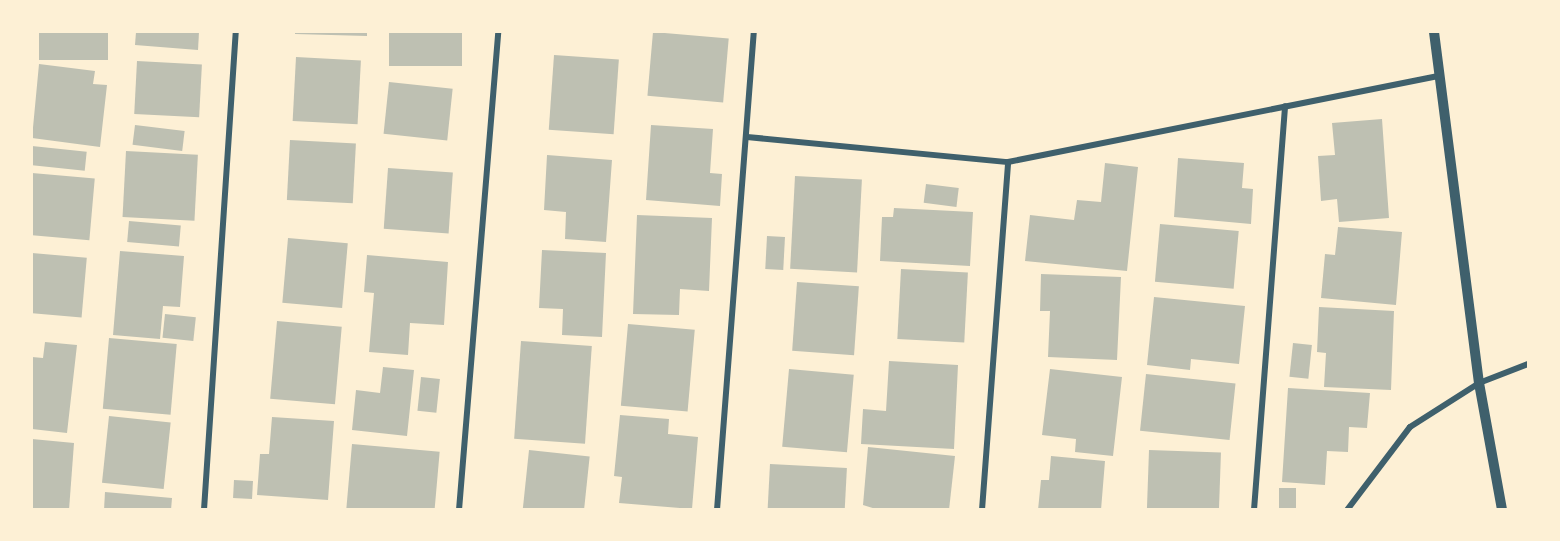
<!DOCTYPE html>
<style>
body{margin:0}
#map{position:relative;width:1560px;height:541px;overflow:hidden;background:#fdf0d5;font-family:Cabin,sans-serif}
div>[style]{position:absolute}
.building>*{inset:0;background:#bec0b2;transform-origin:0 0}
.minor>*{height:6px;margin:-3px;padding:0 3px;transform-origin:3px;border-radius:3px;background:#3f606c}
.tertiary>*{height:10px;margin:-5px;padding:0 5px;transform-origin:5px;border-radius:5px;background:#3f606c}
span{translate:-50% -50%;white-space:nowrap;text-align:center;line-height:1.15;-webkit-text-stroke:6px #fdf0d5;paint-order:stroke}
.frame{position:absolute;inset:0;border:33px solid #fdf0d5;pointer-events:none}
</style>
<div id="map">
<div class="building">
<div style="left:39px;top:32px;width:69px;height:28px"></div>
<div style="clip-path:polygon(136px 32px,199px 32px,198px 50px,135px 45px)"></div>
<div style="clip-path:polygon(295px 32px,367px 32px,367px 36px,295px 34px)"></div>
<div style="left:389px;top:32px;width:73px;height:34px"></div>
<div style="left:653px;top:32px;width:76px;height:64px;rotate:5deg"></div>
<div style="left:554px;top:55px;width:65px;height:75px;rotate:4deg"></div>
<div style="left:296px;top:57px;width:65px;height:64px;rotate:3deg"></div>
<div style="left:137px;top:61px;width:65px;height:53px;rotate:3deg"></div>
<div style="clip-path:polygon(39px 64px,95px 71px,93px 84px,107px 85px,100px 147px,32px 138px)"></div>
<div style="left:389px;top:82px;width:64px;height:52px;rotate:6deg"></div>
<div style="clip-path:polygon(1382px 119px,1389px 218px,1339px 222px,1337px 199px,1321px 201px,1318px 156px,1335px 155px,1332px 123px)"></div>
<div style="left:135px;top:125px;width:50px;height:20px;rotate:7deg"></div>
<div style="clip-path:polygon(651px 125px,713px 129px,710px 173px,722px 174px,720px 206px,646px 200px)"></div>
<div style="left:290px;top:140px;width:66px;height:60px;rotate:3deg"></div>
<div style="left:32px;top:146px;width:55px;height:19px;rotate:6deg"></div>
<div style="left:126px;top:151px;width:72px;height:66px;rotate:3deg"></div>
<div style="clip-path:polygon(547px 155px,612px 160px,606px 242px,565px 239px,566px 212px,544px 210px)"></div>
<div style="clip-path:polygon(1178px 158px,1244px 163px,1242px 188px,1253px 189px,1251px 224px,1174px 217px)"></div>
<div style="clip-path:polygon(1105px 163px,1138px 167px,1127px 271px,1025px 261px,1030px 215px,1074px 220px,1077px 200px,1101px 202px)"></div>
<div style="left:388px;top:168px;width:65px;height:61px;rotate:4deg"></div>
<div style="left:32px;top:173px;width:63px;height:62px;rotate:5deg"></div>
<div style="left:795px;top:176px;width:67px;height:93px;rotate:3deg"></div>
<div style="left:926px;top:184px;width:33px;height:19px;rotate:7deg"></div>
<div style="clip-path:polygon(894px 208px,973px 212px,970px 266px,880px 261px,882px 217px,893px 217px)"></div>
<div style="clip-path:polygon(637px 215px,712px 218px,709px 291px,680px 289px,679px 315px,633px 314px)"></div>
<div style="left:129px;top:221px;width:52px;height:21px;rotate:5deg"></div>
<div style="left:1160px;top:224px;width:79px;height:58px;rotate:5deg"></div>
<div style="clip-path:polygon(1338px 227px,1402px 232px,1396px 305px,1321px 298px,1325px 254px,1335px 255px)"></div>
<div style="left:767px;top:236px;width:18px;height:33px;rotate:3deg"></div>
<div style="left:288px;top:238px;width:60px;height:65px;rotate:5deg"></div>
<div style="clip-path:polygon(542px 250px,606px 253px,602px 337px,562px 335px,563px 309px,539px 308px)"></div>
<div style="clip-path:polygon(120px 251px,184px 256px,180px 307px,163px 306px,160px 339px,113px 335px)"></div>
<div style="left:32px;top:253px;width:55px;height:60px;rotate:5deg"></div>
<div style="clip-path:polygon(367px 255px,448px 262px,444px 325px,410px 323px,408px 355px,369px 352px,374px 293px,364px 292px)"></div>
<div style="left:901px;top:269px;width:67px;height:70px;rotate:3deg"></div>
<div style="clip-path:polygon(1041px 274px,1121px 277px,1117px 360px,1048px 357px,1050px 311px,1040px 311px)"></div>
<div style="left:797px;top:282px;width:62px;height:69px;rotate:4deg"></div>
<div style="clip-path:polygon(1154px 297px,1245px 306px,1239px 364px,1191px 359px,1190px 370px,1147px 365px)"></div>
<div style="clip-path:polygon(1319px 307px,1394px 311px,1391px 390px,1324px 387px,1326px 353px,1317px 352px)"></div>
<div style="left:165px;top:314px;width:31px;height:24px;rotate:6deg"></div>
<div style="left:277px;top:321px;width:65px;height:78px;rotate:5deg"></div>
<div style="left:628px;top:324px;width:67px;height:82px;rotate:5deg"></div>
<div style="left:109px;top:338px;width:68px;height:71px;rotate:5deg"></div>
<div style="left:521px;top:341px;width:71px;height:98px;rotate:4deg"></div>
<div style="clip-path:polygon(45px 342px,77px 345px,67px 433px,32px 429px,32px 357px,43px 358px)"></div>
<div style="left:1293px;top:343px;width:19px;height:34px;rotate:6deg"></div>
<div style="clip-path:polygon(889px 361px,958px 365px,954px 449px,861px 444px,863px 409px,886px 411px)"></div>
<div style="clip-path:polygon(383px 367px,414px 370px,407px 436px,352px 430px,356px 390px,380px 393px)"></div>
<div style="left:789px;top:369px;width:65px;height:78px;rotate:5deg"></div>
<div style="clip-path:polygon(1050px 369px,1122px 377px,1113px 456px,1075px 452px,1076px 439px,1042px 435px)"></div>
<div style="left:1146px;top:374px;width:90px;height:57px;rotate:6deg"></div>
<div style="left:421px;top:377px;width:19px;height:34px;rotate:6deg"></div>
<div style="clip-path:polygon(1288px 388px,1370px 393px,1367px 428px,1349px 427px,1348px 452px,1327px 451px,1325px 485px,1282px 482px)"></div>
<div style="clip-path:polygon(620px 415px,669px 419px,668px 434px,698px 437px,692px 509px,619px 503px,622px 477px,614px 476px)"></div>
<div style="left:109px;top:416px;width:62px;height:67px;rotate:6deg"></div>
<div style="clip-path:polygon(272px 417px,334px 421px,328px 500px,257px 495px,260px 454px,269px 454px)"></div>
<div style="clip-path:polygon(32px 439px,74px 443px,69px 510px,32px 510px)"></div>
<div style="left:352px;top:444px;width:88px;height:65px;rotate:5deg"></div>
<div style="clip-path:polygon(868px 447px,955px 456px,949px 510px,879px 510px,863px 505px)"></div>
<div style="left:529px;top:450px;width:61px;height:60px;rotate:6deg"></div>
<div style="left:1149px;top:450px;width:72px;height:60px;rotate:2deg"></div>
<div style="clip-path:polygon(1051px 456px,1105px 461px,1101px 510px,1038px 510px,1041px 480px,1049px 480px)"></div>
<div style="left:770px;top:464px;width:77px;height:46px;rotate:3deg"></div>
<div style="left:234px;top:480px;width:19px;height:18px;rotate:3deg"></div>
<div style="left:1279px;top:488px;width:17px;height:22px"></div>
<div style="clip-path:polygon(105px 492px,172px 498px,171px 510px,104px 510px)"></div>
</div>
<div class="minor">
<div style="left:747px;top:137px;width:262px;rotate:5.5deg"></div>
<div style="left:1008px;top:162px;width:440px;rotate:-11.3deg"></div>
<div style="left:204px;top:510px;width:479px;rotate:-86.2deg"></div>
<div style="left:459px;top:510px;width:480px;rotate:-85.3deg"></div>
<div style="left:717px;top:510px;width:479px;rotate:-85.6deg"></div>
<div style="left:982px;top:510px;width:349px;rotate:-85.7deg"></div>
<div style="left:1254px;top:510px;width:405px;rotate:-85.6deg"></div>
<div style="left:1347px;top:510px;width:104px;rotate:-52.8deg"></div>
<div style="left:1410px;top:427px;width:82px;rotate:-32.5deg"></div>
<div style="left:1479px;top:383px;width:53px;rotate:-21.2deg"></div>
</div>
<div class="tertiary">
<div style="left:1434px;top:32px;width:354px;rotate:82.7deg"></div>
<div style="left:1479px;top:383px;width:129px;rotate:79.7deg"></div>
</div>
<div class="frame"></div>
</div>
